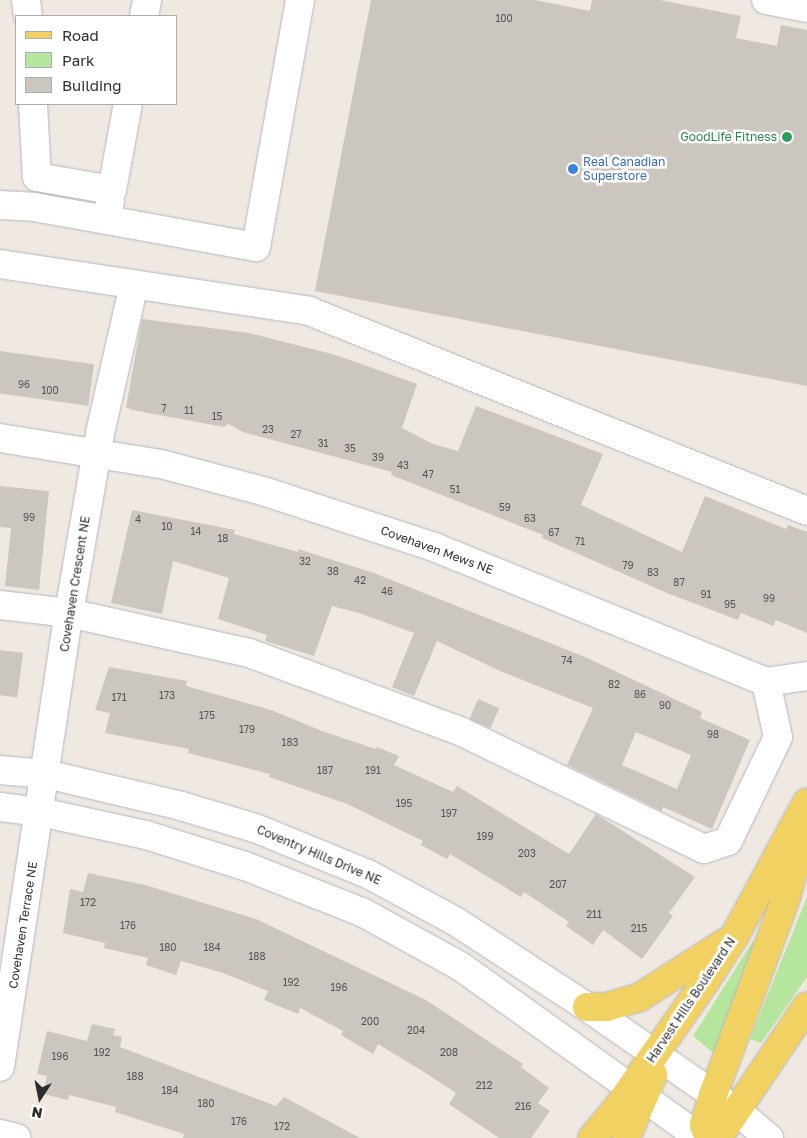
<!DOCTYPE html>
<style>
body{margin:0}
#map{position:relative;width:807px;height:1138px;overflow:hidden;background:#efe9e1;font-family:"Golos Text",sans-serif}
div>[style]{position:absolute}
.green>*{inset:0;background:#b6e59e}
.building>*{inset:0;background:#cbc7bf;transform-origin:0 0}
.roads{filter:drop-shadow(0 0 1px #b4b7c1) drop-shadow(0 0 1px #b4b7c1)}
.minor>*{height:28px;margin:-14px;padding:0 14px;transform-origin:14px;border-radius:14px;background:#fff}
.major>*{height:28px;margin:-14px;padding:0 14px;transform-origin:14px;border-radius:14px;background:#f2d163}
.dots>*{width:14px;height:14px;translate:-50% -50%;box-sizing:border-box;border:2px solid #fff;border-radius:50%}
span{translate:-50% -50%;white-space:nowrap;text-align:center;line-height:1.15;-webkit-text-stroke:5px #fff;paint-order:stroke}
.number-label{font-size:10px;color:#555452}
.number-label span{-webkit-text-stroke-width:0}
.leisure-label{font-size:12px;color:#27864d}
.right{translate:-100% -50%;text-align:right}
.shop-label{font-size:12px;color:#366cbe}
.left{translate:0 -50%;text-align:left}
.street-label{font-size:12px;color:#2e2e2e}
.legend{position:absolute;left:15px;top:15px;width:162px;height:90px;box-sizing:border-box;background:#fff;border:1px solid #ababab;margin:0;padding:6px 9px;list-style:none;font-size:15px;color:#2e2e2e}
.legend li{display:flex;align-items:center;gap:10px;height:25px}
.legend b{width:25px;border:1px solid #ababab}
.north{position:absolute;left:15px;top:1073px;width:50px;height:50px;-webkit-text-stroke:4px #fff;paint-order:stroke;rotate:191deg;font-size:14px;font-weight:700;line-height:20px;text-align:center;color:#2e2e2e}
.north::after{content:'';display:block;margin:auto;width:18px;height:22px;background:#2e2e2e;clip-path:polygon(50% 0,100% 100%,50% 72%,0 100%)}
</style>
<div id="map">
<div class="green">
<div style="clip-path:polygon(807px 897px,807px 977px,761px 1043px,750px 1039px)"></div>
<div style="clip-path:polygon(753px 941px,761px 949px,719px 1058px,693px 1036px)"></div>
</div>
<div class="building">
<div style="clip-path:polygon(371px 0,535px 0,590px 11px,592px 0,660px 0,741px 16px,736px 38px,777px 46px,781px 25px,807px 30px,807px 386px,315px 291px)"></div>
<div style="clip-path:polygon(142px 319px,249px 333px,336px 355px,417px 384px,402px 428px,433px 444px,458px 451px,476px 406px,603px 454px,581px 505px,682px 552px,705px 496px,786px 529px,788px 525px,807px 532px,807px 633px,776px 620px,773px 626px,741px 613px,738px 620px,667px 593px,542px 538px,543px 535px,391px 475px,392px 472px,243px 432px,228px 424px,224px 427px,132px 410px,126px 407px)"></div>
<div style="left:0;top:351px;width:95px;height:42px;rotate:8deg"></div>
<div style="clip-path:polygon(0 486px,49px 491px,39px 590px,5px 586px,11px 528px,0 527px)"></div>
<div style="clip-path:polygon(evenodd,132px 510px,235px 530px,234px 534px,298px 552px,298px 549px,374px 573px,585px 657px,702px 712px,700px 718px,750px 740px,712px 829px,663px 807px,662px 811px,567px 765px,593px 708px,500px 671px,437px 641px,414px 696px,392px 687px,414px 633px,362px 614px,332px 606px,314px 656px,265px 641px,267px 635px,218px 619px,229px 578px,173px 561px,162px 614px,111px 603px,132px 510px,636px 732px,691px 755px,677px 789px,622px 765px,636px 732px)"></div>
<div style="left:0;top:650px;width:23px;height:45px;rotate:7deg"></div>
<div style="clip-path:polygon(109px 667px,187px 681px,186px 686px,271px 710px,322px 731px,376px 749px,377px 747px,399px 756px,394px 765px,453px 792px,457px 786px,569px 854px,596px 814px,695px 877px,669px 913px,673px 916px,642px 959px,603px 930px,593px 945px,566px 926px,569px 922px,524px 892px,521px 897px,450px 854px,447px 859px,421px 845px,423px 841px,347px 804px,269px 777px,270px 774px,188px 753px,189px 749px,105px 733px,110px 713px,95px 710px)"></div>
<div style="left:478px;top:699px;width:23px;height:22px;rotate:23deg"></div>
<div style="clip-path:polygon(88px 873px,145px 885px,256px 919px,426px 1000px,523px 1064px,521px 1067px,549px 1088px,538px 1103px,550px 1111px,531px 1138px,499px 1138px,449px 1104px,456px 1093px,424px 1072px,378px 1044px,373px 1054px,341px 1035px,343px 1031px,300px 1008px,298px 1014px,264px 1000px,268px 991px,223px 973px,181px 961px,176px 975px,146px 965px,148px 958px,104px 948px,105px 943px,63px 933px,70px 889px,83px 892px)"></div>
<div style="clip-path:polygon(92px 1024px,115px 1029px,113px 1035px,122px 1037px,120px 1047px,276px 1106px,284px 1097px,360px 1138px,183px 1138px,184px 1134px,115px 1112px,116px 1107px,69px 1095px,68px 1100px,43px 1094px,47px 1076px,37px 1074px,47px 1031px,87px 1041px)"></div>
</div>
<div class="roads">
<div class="minor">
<div style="left:26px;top:0;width:16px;rotate:83deg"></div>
<div style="left:766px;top:0;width:42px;rotate:11deg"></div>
<div style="left:144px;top:16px;width:16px;rotate:-79deg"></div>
<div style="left:33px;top:104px;width:73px;rotate:86.9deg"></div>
<div style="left:37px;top:177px;width:76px;rotate:9.8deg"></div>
<div style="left:112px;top:190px;width:87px;rotate:-79.5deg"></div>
<div style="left:0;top:205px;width:34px;rotate:3deg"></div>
<div style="left:34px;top:207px;width:74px;rotate:10.1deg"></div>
<div style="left:107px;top:220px;width:19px;rotate:-81deg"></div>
<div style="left:107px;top:220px;width:151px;rotate:10.3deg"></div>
<div style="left:256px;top:247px;width:251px;rotate:-79.9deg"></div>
<div style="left:0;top:264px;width:313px;rotate:8.6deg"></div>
<div style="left:309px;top:311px;width:537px;rotate:21.88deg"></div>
<div style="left:0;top:438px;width:163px;rotate:9.2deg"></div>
<div style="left:161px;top:464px;width:109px;rotate:14.9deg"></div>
<div style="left:266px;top:492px;width:177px;rotate:18.1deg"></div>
<div style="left:434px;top:547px;width:358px;rotate:22.1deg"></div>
<div style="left:0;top:605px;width:69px;rotate:6.6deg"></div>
<div style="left:69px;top:613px;width:184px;rotate:12.5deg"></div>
<div style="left:249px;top:653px;width:227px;rotate:20.3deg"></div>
<div style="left:462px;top:732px;width:269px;rotate:25.8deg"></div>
<div style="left:704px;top:849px;width:25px;rotate:-18deg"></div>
<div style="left:728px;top:841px;width:115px;rotate:-64.3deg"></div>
<div style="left:778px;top:737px;width:56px;rotate:-102.3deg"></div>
<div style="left:766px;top:682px;width:41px;rotate:-8.3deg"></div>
<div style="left:0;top:770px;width:46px;rotate:5deg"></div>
<div style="left:46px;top:774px;width:139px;rotate:13.3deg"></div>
<div style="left:181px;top:806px;width:77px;rotate:16.6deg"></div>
<div style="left:255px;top:828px;width:122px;rotate:22.2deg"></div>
<div style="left:368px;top:874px;width:99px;rotate:28.4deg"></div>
<div style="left:455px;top:921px;width:158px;rotate:33.1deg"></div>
<div style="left:587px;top:1007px;width:183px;rotate:34.7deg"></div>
<div style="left:737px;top:1111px;width:42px;rotate:40.2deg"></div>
<div style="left:0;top:807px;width:40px;rotate:7.1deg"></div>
<div style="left:40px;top:812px;width:108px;rotate:12.2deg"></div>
<div style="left:146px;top:835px;width:104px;rotate:17.4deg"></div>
<div style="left:245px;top:866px;width:126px;rotate:21.5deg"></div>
<div style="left:362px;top:912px;width:112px;rotate:28.9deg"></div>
<div style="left:460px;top:966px;width:295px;rotate:35.6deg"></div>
<div style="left:0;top:1067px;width:459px;rotate:-81.4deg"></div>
<div style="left:69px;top:613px;width:183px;rotate:-80.2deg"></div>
<div style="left:100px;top:433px;width:152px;rotate:-77.1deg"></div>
<div style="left:0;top:1134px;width:17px;rotate:13deg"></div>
</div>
<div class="major">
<div style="left:587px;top:1007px;width:19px"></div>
<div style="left:606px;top:1007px;width:35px;rotate:-16deg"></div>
<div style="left:640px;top:997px;width:102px;rotate:-32.6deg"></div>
<div style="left:592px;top:1138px;width:35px;rotate:-50deg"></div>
<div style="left:615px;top:1111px;width:157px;rotate:-55.1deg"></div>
<div style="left:705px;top:982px;width:54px;rotate:-57.2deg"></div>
<div style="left:734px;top:937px;width:153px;rotate:-61.6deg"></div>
<div style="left:626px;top:1138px;width:69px;rotate:-66.8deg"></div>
<div style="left:709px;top:1138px;width:14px;rotate:-111deg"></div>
<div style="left:704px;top:1125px;width:31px;rotate:-73deg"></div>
<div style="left:713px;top:1095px;width:210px;rotate:-69.7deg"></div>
<div style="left:786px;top:898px;width:77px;rotate:-74.9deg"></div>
<div style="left:718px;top:1138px;width:159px;rotate:-56deg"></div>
</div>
</div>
<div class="dots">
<div style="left:787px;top:137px;background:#2e9e5b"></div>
<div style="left:573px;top:169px;background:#3f7fe0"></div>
</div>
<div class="number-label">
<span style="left:504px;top:19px">100</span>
<span style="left:24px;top:385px">96</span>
<span style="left:50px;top:391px">100</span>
<span style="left:164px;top:409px">7</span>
<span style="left:189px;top:411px">11</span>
<span style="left:217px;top:417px">15</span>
<span style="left:268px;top:430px">23</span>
<span style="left:296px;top:435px">27</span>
<span style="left:323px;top:444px">31</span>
<span style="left:350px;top:449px">35</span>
<span style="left:378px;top:458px">39</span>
<span style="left:403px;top:466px">43</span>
<span style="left:428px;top:475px">47</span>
<span style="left:455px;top:490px">51</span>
<span style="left:505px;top:508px">59</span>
<span style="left:29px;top:518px">99</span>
<span style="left:530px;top:519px">63</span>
<span style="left:138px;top:520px">4</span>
<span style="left:167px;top:527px">10</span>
<span style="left:196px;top:532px">14</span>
<span style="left:554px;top:533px">67</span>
<span style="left:223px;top:539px">18</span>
<span style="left:580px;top:542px">71</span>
<span style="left:305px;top:562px">32</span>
<span style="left:628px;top:566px">79</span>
<span style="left:333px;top:572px">38</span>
<span style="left:653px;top:573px">83</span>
<span style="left:360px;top:581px">42</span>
<span style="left:679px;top:583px">87</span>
<span style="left:387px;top:592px">46</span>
<span style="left:706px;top:595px">91</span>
<span style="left:769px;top:599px">99</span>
<span style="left:730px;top:605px">95</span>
<span style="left:567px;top:661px">74</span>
<span style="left:614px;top:685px">82</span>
<span style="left:640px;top:695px">86</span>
<span style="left:167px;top:696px">173</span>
<span style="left:119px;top:698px">171</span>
<span style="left:665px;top:706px">90</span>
<span style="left:207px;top:716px">175</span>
<span style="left:247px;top:730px">179</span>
<span style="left:713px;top:735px">98</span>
<span style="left:290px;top:743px">183</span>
<span style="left:325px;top:771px">187</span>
<span style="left:373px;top:771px">191</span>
<span style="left:404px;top:804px">195</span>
<span style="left:449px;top:814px">197</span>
<span style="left:485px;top:837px">199</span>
<span style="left:527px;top:854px">203</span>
<span style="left:558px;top:885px">207</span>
<span style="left:88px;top:903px">172</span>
<span style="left:594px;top:915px">211</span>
<span style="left:128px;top:926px">176</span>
<span style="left:639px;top:929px">215</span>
<span style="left:168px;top:948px">180</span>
<span style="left:212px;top:948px">184</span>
<span style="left:257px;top:957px">188</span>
<span style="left:291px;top:983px">192</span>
<span style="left:339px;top:988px">196</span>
<span style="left:370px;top:1022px">200</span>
<span style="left:416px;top:1031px">204</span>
<span style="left:102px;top:1053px">192</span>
<span style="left:449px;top:1053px">208</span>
<span style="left:60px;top:1057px">196</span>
<span style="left:135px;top:1077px">188</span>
<span style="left:484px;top:1086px">212</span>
<span style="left:170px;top:1091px">184</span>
<span style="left:206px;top:1104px">180</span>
<span style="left:523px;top:1107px">216</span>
<span style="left:239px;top:1122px">176</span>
<span style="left:282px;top:1127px">172</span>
</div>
<div class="leisure-label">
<span class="right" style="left:777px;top:137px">GoodLife Fitness</span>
</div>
<div class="shop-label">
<span class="left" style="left:583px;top:169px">Real Canadian<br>Superstore</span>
</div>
<div class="street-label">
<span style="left:437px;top:550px;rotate:20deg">Covehaven Mews NE</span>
<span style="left:75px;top:584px;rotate:-81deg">Covehaven Crescent NE</span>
<span style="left:319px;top:855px;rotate:23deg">Coventry Hills Drive NE</span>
<span style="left:23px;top:925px;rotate:-81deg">Covehaven Terrace NE</span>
<span style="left:691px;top:1000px;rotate:-56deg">Harvest Hills Boulevard N</span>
</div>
<ul class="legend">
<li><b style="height:6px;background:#f2d163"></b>Road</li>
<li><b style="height:14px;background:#b6e59e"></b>Park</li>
<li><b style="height:14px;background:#cbc7bf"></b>Building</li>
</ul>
<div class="north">N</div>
</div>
